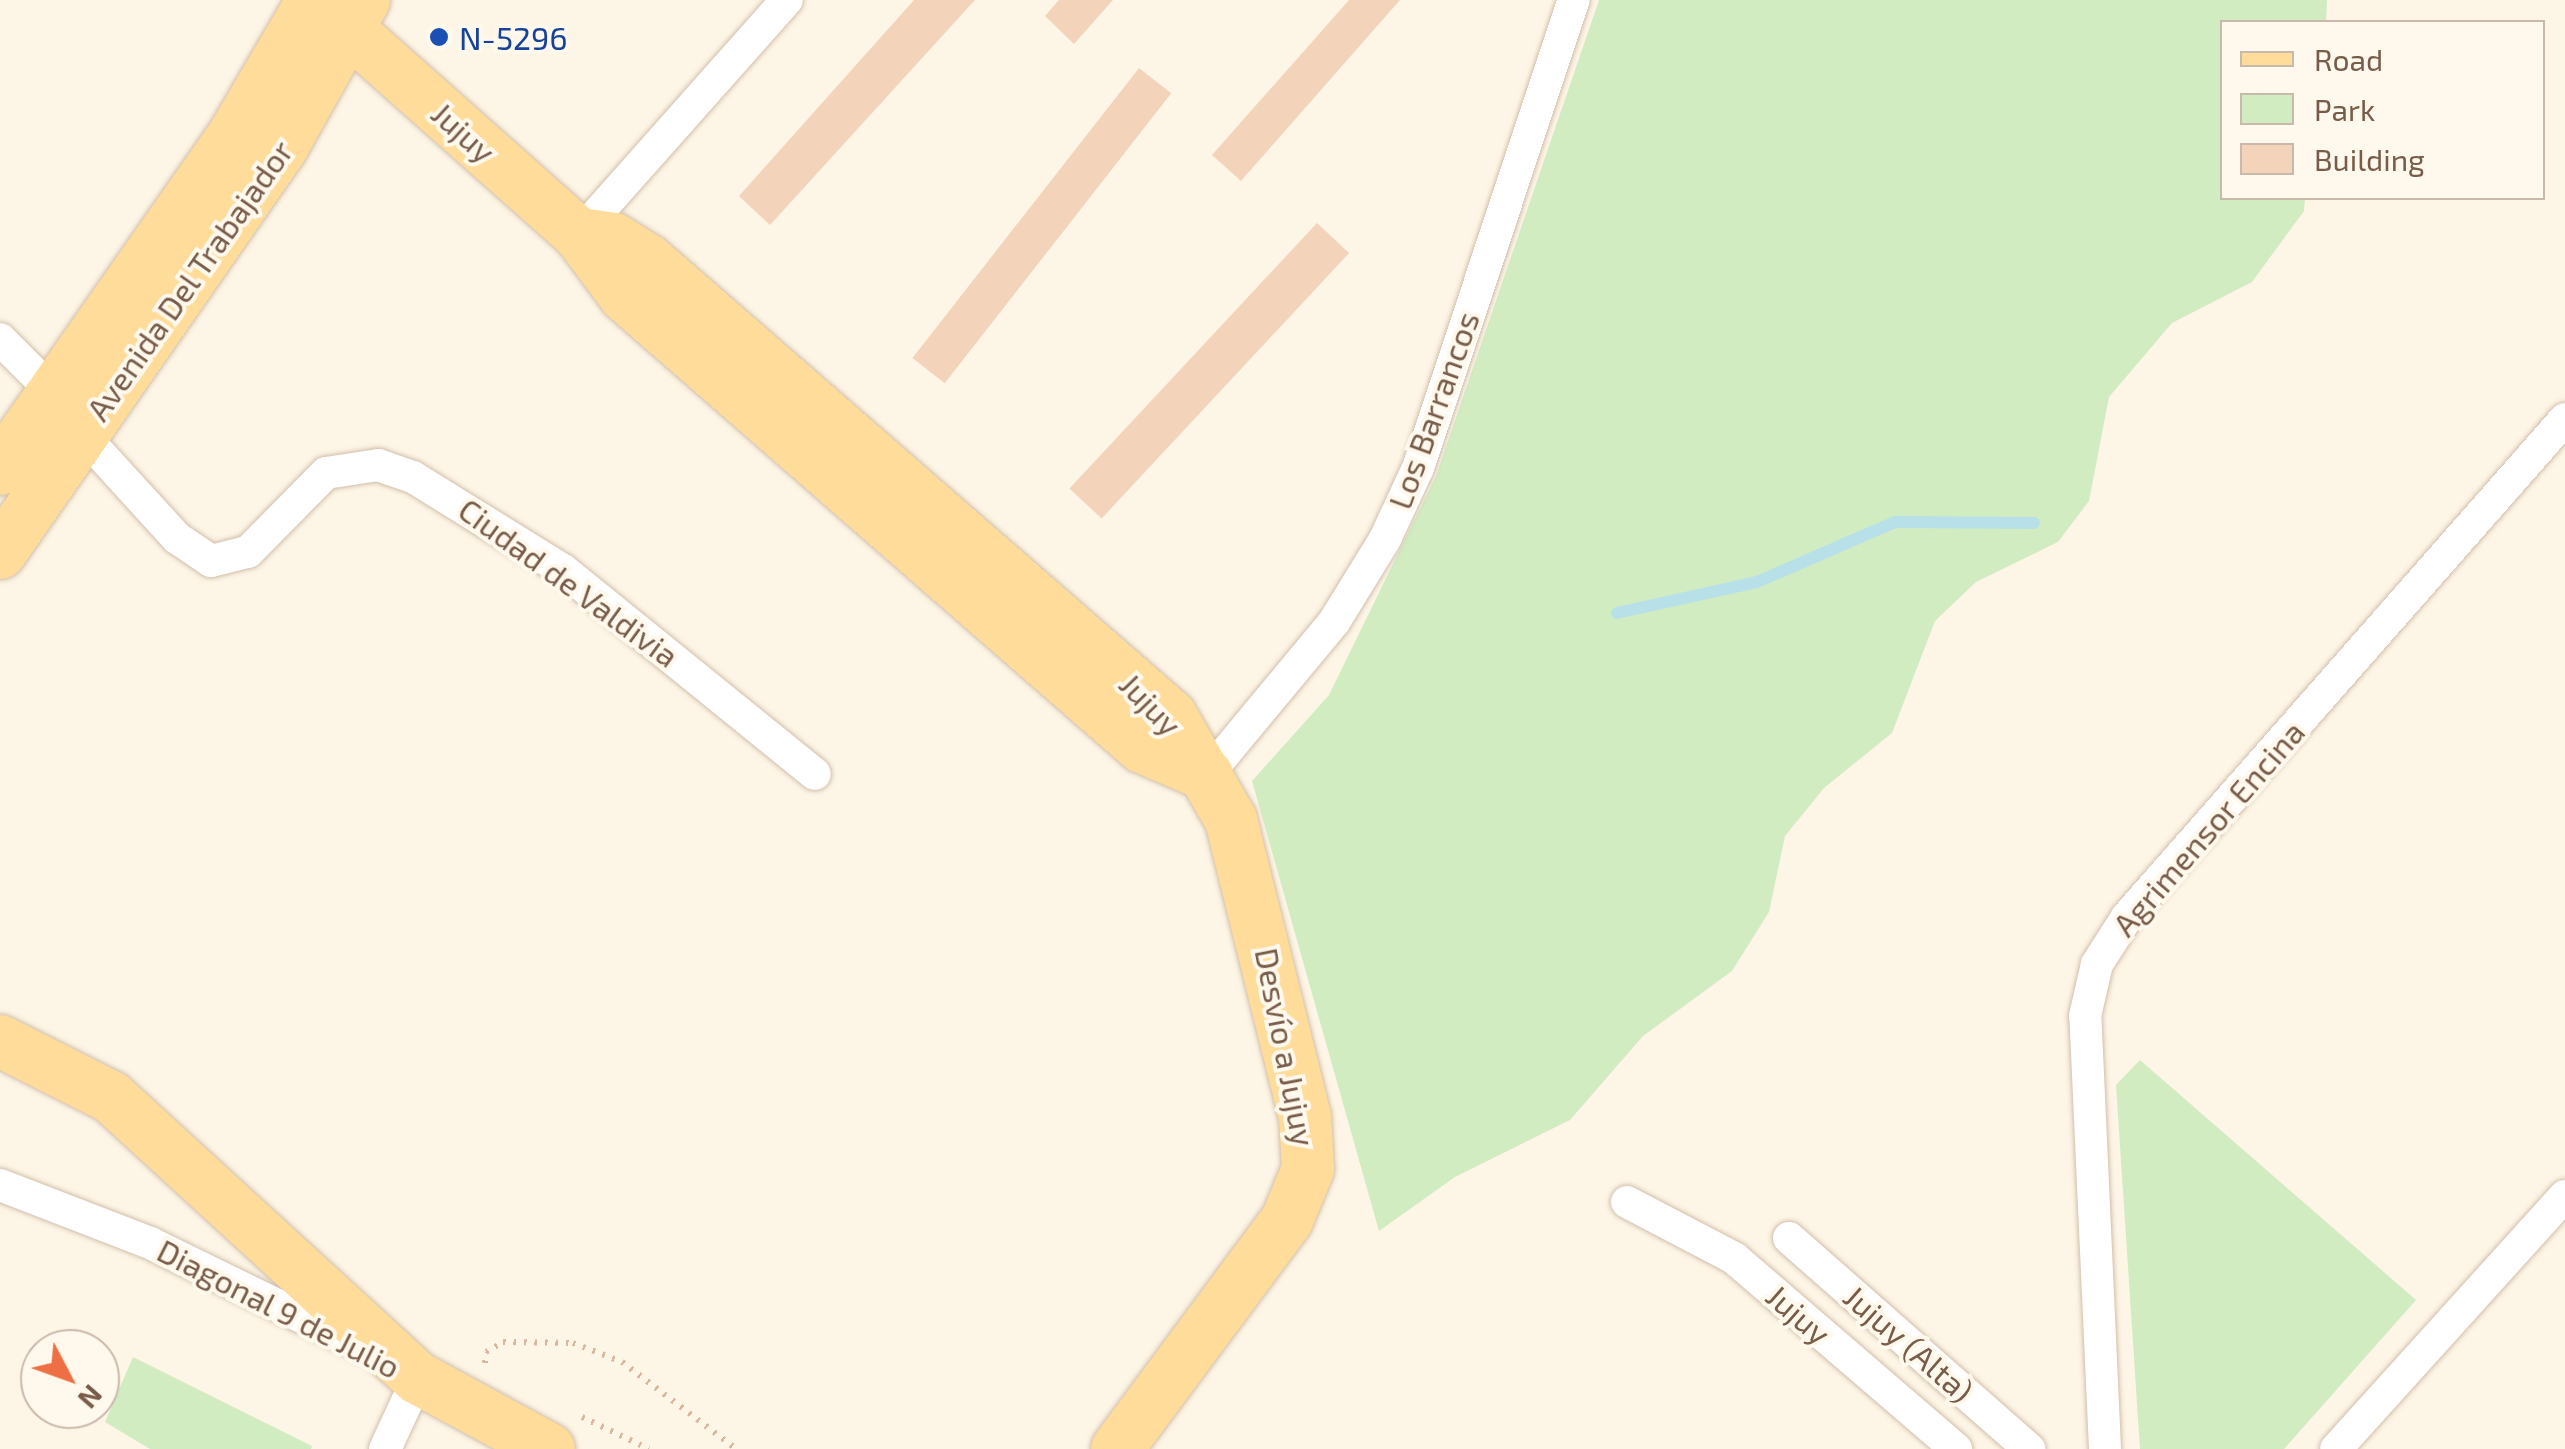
<!DOCTYPE html>
<meta charset="utf-8">
<style>
body{margin:0}
#map{position:relative;width:2565px;height:1449px;overflow:hidden;background:#fdf5e5;font-family:"Exo 2",sans-serif}
div>[style]{position:absolute}
.green>*{inset:0;background:#d2ecc2}
.stream>*{height:12px;margin:-6px;padding:0 6px;transform-origin:6px;border-radius:6px;background:#b8e0e8}
.building>*{inset:0;background:#f4d3bb;transform-origin:0 0}
.path>*{height:6px;margin-top:-3px;transform-origin:0;background:repeating-linear-gradient(90deg,#dab79e 0 2.5px,transparent 0 10.5px)}
.roads{filter:drop-shadow(0 0 2px #d2bfac) drop-shadow(0 0 2px #d2bfac)}
.street>*{height:32px;margin:-16px;padding:0 16px;transform-origin:16px;border-radius:16px;background:#fff}
.primary>*{height:52px;margin:-26px;padding:0 26px;transform-origin:26px;border-radius:26px;background:#ffdc9a}
.dots>*{width:28px;height:28px;translate:-50% -50%;box-sizing:border-box;border:5px solid #fff8ec;border-radius:50%}
span{translate:-50% -50%;white-space:nowrap;text-align:center;line-height:1.15;-webkit-text-stroke:8px #fff8ec;paint-order:stroke}
.transit-label{font-size:32px;color:#164399}
.left{translate:0 -50%;text-align:left}
.street-label{font-size:32px;color:#785b48}
.legend{position:absolute;left:2220px;top:20px;width:325px;height:180px;box-sizing:border-box;background:#fff8ec;border:2px solid #c9b9aa;margin:0;padding:12px 18px;list-style:none;font-size:30px;color:#785b48}
.legend li{display:flex;align-items:center;gap:20px;height:50px}
.legend b{width:50px;border:2px solid #c9b9aa}
.north{position:absolute;left:20px;top:1329px;width:100px;height:100px;box-sizing:border-box;background:#fff8ec;border:2px solid #c9b9aa;border-radius:50%;rotate:131deg;font-size:28px;font-weight:700;line-height:40px;text-align:center;color:#785b48}
.north::after{content:'';display:block;margin:auto;width:35px;height:45px;background:#ee6f44;clip-path:polygon(50% 0,100% 100%,50% 72%,0 100%)}
</style>
<div id="map">
<div class="green">
<div style="clip-path:polygon(1599px 0,2327px 0,2326px 22px,2222px 22px,2222px 198px,2305px 198px,2304px 211px,2252px 282px,2172px 323px,2109px 397px,2089px 501px,2058px 542px,1976px 582px,1935px 621px,1892px 733px,1824px 788px,1785px 836px,1769px 912px,1732px 971px,1643px 1036px,1570px 1120px,1455px 1177px,1379px 1231px,1252px 781px,1329px 695px,1436px 476px)"></div>
<div style="clip-path:polygon(2140px 1060px,2416px 1300px,2284px 1449px,2140px 1449px,2116px 1085px)"></div>
<div style="clip-path:polygon(133px 1357px,312px 1446px,311px 1449px,150px 1449px,105px 1422px)"></div>
</div>
<div class="stream">
<div style="left:1617px;top:613px;width:143px;rotate:-12.5deg"></div>
<div style="left:1757px;top:582px;width:150px;rotate:-23.5deg"></div>
<div style="left:1895px;top:522px;width:139px;rotate:0.4deg"></div>
</div>
<div class="building">
<div style="clip-path:polygon(914px 0,975px 0,770px 225px,739px 196px)"></div>
<div style="clip-path:polygon(1059px 0,1113px 0,1074px 44px,1045px 16px)"></div>
<div style="clip-path:polygon(1349px 0,1400px 0,1241px 181px,1212px 155px)"></div>
<div style="left:1139px;top:68px;width:41px;height:368px;rotate:38deg"></div>
<div style="left:1317px;top:223px;width:44px;height:363px;rotate:43deg"></div>
</div>
<div class="path">
<div style="left:485px;top:1363px;width:11px;rotate:-85deg"></div>
<div style="left:486px;top:1352px;width:20px;rotate:-30deg"></div>
<div style="left:503px;top:1342px;width:70px;rotate:0.8deg"></div>
<div style="left:573px;top:1343px;width:53px;rotate:21.2deg"></div>
<div style="left:622px;top:1362px;width:143px;rotate:37.3deg"></div>
<div style="left:582px;top:1417px;width:74px;rotate:25.5deg"></div>
</div>
<div class="roads">
<div class="street">
<div style="left:579px;top:234px;width:313px;rotate:-48.4deg"></div>
<div style="left:0;top:339px;width:75px;rotate:45deg"></div>
<div style="left:82px;top:434px;width:141px;rotate:47.6deg"></div>
<div style="left:177px;top:538px;width:41px;rotate:34.1deg"></div>
<div style="left:211px;top:561px;width:38px;rotate:-14deg"></div>
<div style="left:248px;top:552px;width:111px;rotate:-45.4deg"></div>
<div style="left:326px;top:473px;width:53px;rotate:-8.7deg"></div>
<div style="left:378px;top:465px;width:37px;rotate:19deg"></div>
<div style="left:413px;top:477px;width:176px;rotate:31.8deg"></div>
<div style="left:563px;top:570px;width:324px;rotate:39deg"></div>
<div style="left:1207px;top:775px;width:199px;rotate:-50.3deg"></div>
<div style="left:1334px;top:622px;width:97px;rotate:-58.4deg"></div>
<div style="left:1385px;top:539px;width:78px;rotate:-65.1deg"></div>
<div style="left:1418px;top:468px;width:493px;rotate:-71.6deg"></div>
<div style="left:0;top:1185px;width:161px;rotate:21.1deg"></div>
<div style="left:150px;top:1243px;width:235px;rotate:26deg"></div>
<div style="left:1627px;top:1202px;width:121px;rotate:27.6deg"></div>
<div style="left:1734px;top:1258px;width:293px;rotate:40.7deg"></div>
<div style="left:1789px;top:1238px;width:320px;rotate:41.3deg"></div>
<div style="left:385px;top:1449px;width:78px;rotate:-65.1deg"></div>
<div style="left:418px;top:1378px;width:17px;rotate:-152deg"></div>
<div style="left:2105px;top:1449px;width:433px;rotate:-92.6deg"></div>
<div style="left:2085px;top:1016px;width:53px;rotate:-77deg"></div>
<div style="left:2097px;top:964px;width:56px;rotate:-57.4deg"></div>
<div style="left:2127px;top:917px;width:663px;rotate:-48.67deg"></div>
<div style="left:2336px;top:1449px;width:341px;rotate:-47.9deg"></div>
</div>
<div class="primary">
<div style="left:349px;top:30px;width:307px;rotate:41.6deg"></div>
<div style="left:579px;top:234px;width:77px;rotate:53.4deg"></div>
<div style="left:625px;top:296px;width:686px;rotate:41.1deg"></div>
<div style="left:1142px;top:747px;width:71px;rotate:23.3deg"></div>
<div style="left:579px;top:234px;width:35px;rotate:8deg"></div>
<div style="left:614px;top:239px;width:41px;rotate:32.2deg"></div>
<div style="left:649px;top:261px;width:692px;rotate:41.08deg"></div>
<div style="left:1171px;top:716px;width:120px;rotate:60deg"></div>
<div style="left:1231px;top:820px;width:305px;rotate:76deg"></div>
<div style="left:1305px;top:1116px;width:53px;rotate:86.8deg"></div>
<div style="left:1308px;top:1169px;width:55px;rotate:112.4deg"></div>
<div style="left:1287px;top:1220px;width:285px;rotate:126.6deg"></div>
<div style="left:0;top:469px;width:410px;rotate:-55deg"></div>
<div style="left:235px;top:133px;width:154px;rotate:-59.6deg"></div>
<div style="left:0;top:553px;width:494px;rotate:-55.2deg"></div>
<div style="left:282px;top:147px;width:168px;rotate:-60.8deg"></div>
<div style="left:0;top:1041px;width:124px;rotate:26.8deg"></div>
<div style="left:111px;top:1097px;width:416px;rotate:42.5deg"></div>
<div style="left:418px;top:1378px;width:149px;rotate:28.5deg"></div>
</div>
</div>
<div class="dots">
<div style="left:439px;top:37px;background:#1a4fb4"></div>
</div>
<div class="transit-label">
<span class="left" style="left:459px;top:37px">N-5296</span>
</div>
<div class="street-label">
<span style="left:464px;top:132px;rotate:42deg">Jujuy</span>
<span style="left:189px;top:280px;rotate:-55deg">Avenida Del Trabajador</span>
<span style="left:1433px;top:410px;rotate:-70deg">Los Barrancos</span>
<span style="left:569px;top:582px;rotate:36deg">Ciudad de Valdivia</span>
<span style="left:1151px;top:704px;rotate:46deg">Jujuy</span>
<span style="left:2208px;top:828px;rotate:-49deg">Agrimensor Encina</span>
<span style="left:1286px;top:1047px;rotate:79deg">Desvío a Jujuy</span>
<span style="left:279px;top:1308px;rotate:27deg">Diagonal 9 de Julio</span>
<span style="left:1799px;top:1314px;rotate:41deg">Jujuy</span>
<span style="left:1909px;top:1343px;rotate:41deg">Jujuy (Alta)</span>
</div>
<ul class="legend">
<li><b style="height:12px;background:#ffdc9a"></b>Road</li>
<li><b style="height:28px;background:#d2ecc2"></b>Park</li>
<li><b style="height:28px;background:#f4d3bb"></b>Building</li>
</ul>
<div class="north">N</div>
</div>
